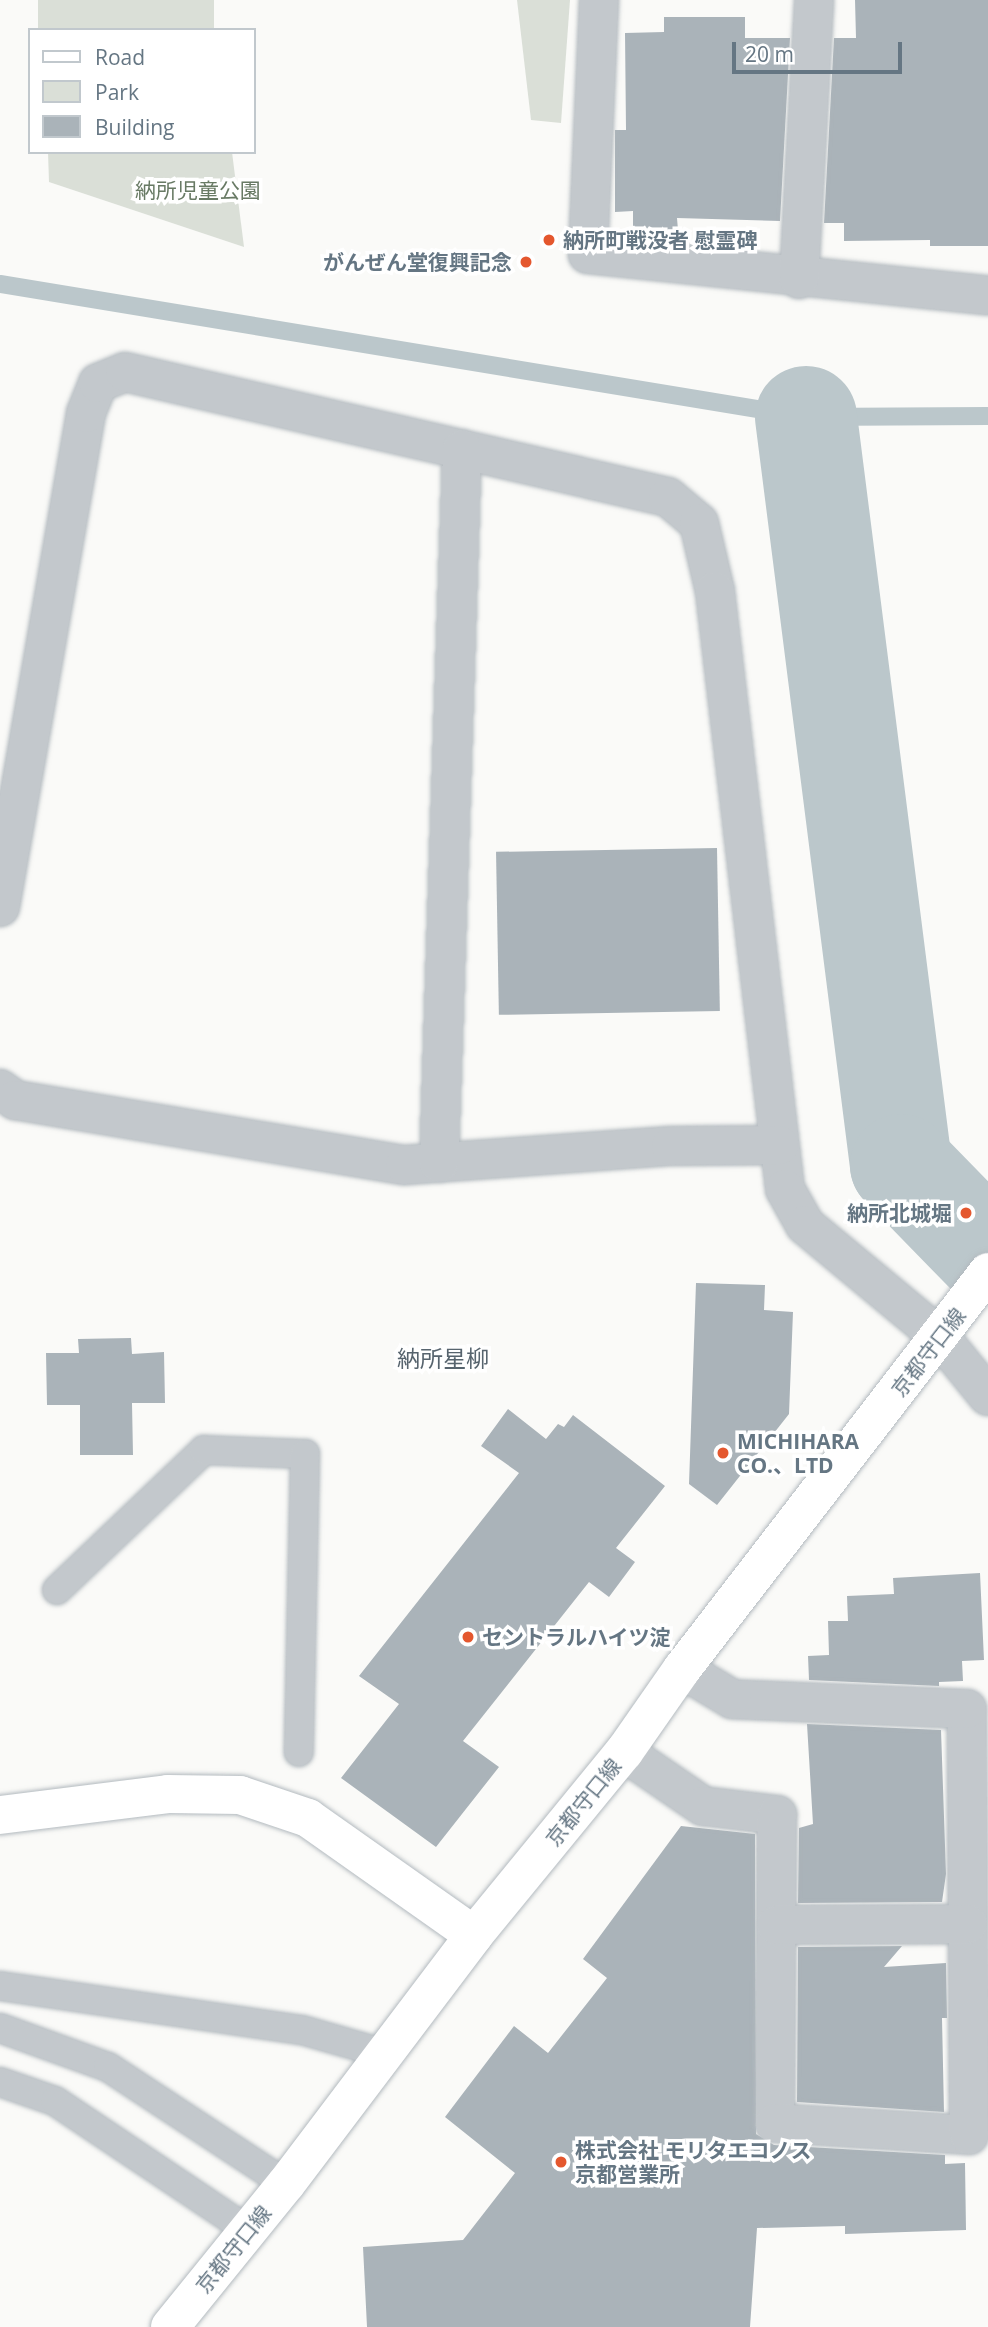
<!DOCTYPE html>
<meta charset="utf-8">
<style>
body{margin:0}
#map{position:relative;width:988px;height:2327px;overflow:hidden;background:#fafaf8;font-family:"Open Sans","Noto Sans JP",sans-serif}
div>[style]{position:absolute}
.green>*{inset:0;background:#dadfd7;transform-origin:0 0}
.stream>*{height:18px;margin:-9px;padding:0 9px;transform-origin:9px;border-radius:9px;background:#bbc7cb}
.river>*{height:102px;margin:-51px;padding:0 51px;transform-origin:51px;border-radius:51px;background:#bbc7cb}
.building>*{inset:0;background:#aab3b9;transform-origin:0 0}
.roads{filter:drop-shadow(0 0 2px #b3babf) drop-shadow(0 0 2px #b3babf)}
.lane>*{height:28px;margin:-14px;padding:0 14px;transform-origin:14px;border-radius:14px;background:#c3c8cc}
.street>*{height:38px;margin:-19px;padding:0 19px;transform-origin:19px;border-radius:19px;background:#c3c8cc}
.secondary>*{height:38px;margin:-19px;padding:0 19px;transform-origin:19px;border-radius:19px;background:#fff}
.primary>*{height:38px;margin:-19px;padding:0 19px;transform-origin:19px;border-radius:19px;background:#fff}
.dots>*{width:19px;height:19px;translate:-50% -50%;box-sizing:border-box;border:4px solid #fff;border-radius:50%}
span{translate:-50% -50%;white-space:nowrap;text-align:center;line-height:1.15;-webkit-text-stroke:7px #fff;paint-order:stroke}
.park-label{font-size:21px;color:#687a64}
.poi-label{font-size:21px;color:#657683;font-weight:700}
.left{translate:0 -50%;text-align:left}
.right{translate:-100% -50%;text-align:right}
.street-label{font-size:21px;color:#657683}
.neighbourhood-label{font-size:23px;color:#57646e}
.legend{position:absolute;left:28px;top:28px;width:228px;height:126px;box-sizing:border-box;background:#fff;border:2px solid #c1c8cd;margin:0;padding:9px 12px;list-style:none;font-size:21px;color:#657683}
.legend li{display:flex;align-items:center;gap:14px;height:35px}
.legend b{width:35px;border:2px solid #c1c8cd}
.scale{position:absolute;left:732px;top:42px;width:170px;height:32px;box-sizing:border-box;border:4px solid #657683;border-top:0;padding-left:9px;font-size:21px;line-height:24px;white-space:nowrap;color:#657683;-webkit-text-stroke:5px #fff;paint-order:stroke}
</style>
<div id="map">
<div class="green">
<div style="left:38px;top:0;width:176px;height:30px"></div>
<div style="clip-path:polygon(517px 0,570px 0,561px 123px,531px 120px)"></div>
<div style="clip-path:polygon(48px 152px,232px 152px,244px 247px,49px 182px)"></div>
</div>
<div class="stream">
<div style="left:0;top:284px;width:817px;rotate:9.37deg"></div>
<div style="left:806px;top:417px;width:182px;rotate:-0.3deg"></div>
</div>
<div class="river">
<div style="left:806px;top:417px;width:754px;rotate:82.76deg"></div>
<div style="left:901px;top:1165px;width:124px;rotate:45.7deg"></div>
</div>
<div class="building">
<div style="clip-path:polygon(855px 0,988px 0,988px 246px,930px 246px,930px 240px,844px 241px,844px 223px,824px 223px,834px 38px,856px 38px)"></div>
<div style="clip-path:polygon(664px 17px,745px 17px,745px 38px,790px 38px,780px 221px,677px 218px,678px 230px,633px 231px,633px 211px,615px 212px,615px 130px,626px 130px,625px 33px,664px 32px)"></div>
<div style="left:717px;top:848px;width:163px;height:221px;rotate:89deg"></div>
<div style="clip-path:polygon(696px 1283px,765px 1285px,764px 1310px,793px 1312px,789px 1414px,717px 1505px,689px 1484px)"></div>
<div style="clip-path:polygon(131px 1338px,132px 1354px,164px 1352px,165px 1403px,132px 1403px,133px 1455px,80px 1455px,80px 1405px,47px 1405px,46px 1353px,79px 1353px,78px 1339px)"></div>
<div style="clip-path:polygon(508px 1409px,546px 1439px,558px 1424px,564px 1427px,573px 1415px,665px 1486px,616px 1548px,635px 1562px,609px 1597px,589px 1582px,463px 1741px,499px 1767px,436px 1847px,341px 1778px,399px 1704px,359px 1676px,519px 1473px,481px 1446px)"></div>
<div style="clip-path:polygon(980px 1573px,984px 1660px,962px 1661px,963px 1681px,939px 1682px,939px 1686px,809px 1680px,808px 1656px,829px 1655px,828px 1621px,848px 1621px,847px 1596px,894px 1594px,893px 1578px)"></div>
<div style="clip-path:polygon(807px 1724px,941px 1730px,946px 1874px,942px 1902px,798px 1903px,799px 1828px,813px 1824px)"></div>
<div style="clip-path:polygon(681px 1826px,755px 1834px,756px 2134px,774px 2145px,945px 2155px,945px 2164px,965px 2163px,966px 2230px,845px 2234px,845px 2226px,757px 2228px,750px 2327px,367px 2327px,363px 2247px,463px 2240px,515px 2173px,445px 2117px,514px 2026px,548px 2053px,607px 1978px,583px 1959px)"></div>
<div style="clip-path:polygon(902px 1946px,884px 1967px,946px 1963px,947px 2018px,942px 2018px,944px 2112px,797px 2102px,798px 1947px)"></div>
</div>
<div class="roads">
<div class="lane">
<div style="left:57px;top:1590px;width:203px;rotate:-43.6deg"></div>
<div style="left:204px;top:1450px;width:101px;rotate:2.3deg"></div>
<div style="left:305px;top:1454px;width:298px;rotate:91.2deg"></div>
<div style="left:0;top:1986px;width:305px;rotate:8.3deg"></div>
<div style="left:302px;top:2030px;width:83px;rotate:16deg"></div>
<div style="left:0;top:2028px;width:115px;rotate:19.9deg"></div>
<div style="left:108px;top:2067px;width:213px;rotate:33.3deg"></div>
<div style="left:0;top:2082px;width:58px;rotate:19.1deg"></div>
<div style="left:55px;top:2101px;width:232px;rotate:33.8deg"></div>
</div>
<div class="street">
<div style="left:599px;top:0;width:254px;rotate:92.5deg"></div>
<div style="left:588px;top:254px;width:402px;rotate:5.9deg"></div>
<div style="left:799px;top:279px;width:279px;rotate:-86.9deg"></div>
<div style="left:0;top:907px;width:501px;rotate:-80.12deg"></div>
<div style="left:86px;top:413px;width:32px;rotate:-68deg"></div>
<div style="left:98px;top:383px;width:29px;rotate:-22deg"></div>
<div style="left:125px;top:372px;width:557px;rotate:12.96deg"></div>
<div style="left:668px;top:497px;width:40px;rotate:40deg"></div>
<div style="left:699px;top:523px;width:70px;rotate:76.8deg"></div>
<div style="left:715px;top:591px;width:602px;rotate:83.32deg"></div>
<div style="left:785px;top:1189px;width:41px;rotate:60.9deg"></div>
<div style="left:805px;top:1225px;width:175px;rotate:39.7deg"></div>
<div style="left:940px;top:1337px;width:76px;rotate:50.9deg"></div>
<div style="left:0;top:1089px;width:19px;rotate:36deg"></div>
<div style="left:15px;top:1100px;width:395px;rotate:9.5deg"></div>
<div style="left:405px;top:1165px;width:267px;rotate:-4.1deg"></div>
<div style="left:671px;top:1146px;width:108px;rotate:-0.5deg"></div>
<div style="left:439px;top:1163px;width:714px;rotate:-88.15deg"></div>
<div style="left:624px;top:1752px;width:96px;rotate:34.4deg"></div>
<div style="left:703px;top:1806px;width:75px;rotate:6.9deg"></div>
<div style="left:777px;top:1815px;width:308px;rotate:90.4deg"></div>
<div style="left:775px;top:2123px;width:194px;rotate:3.5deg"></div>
<div style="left:969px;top:2135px;width:426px;rotate:-90.3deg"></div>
<div style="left:967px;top:1709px;width:235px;rotate:-177.6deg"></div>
<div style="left:732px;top:1699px;width:58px;rotate:-149deg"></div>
<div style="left:776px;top:1925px;width:192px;rotate:-0.3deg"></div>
</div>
<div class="secondary">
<div style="left:0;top:1815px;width:169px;rotate:-7.1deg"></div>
<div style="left:168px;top:1794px;width:72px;rotate:0.8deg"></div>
<div style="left:240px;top:1795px;width:72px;rotate:18.7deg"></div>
<div style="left:308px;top:1818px;width:203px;rotate:35.2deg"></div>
</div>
<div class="primary">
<div style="left:170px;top:2327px;width:184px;rotate:-51deg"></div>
<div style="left:286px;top:2184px;width:312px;rotate:-52.9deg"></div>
<div style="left:474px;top:1935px;width:237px;rotate:-50.7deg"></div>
<div style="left:624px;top:1752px;width:101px;rotate:-55.1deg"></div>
<div style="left:682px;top:1669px;width:501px;rotate:-52.38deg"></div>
</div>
</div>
<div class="dots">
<div style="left:549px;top:240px;background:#e4572e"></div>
<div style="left:526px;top:262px;background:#e4572e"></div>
<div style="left:966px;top:1213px;background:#e4572e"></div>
<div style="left:723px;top:1453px;background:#e4572e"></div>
<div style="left:468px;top:1637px;background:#e4572e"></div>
<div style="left:561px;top:2162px;background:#e4572e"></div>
</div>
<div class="park-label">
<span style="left:198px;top:190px">納所児童公園</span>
</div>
<div class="poi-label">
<span class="left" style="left:563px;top:240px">納所町戦没者 慰霊碑</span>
<span class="right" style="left:512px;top:262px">がんぜん堂復興記念</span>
<span class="right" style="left:952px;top:1213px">納所北城堀</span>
<span class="left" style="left:737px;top:1453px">MICHIHARA<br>CO.、LTD</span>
<span class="left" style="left:482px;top:1637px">セントラルハイツ淀</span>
<span class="left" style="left:575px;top:2162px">株式会社 モリタエコノス<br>京都営業所</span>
</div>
<div class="street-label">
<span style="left:928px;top:1352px;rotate:-52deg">京都守口線</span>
<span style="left:583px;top:1802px;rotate:-51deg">京都守口線</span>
<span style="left:233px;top:2249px;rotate:-51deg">京都守口線</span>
</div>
<div class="neighbourhood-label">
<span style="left:443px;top:1358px">納所星柳</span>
</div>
<ul class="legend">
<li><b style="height:9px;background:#fff"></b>Road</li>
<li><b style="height:19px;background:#dadfd7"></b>Park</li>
<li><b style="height:19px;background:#aab3b9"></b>Building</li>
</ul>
<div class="scale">20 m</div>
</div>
